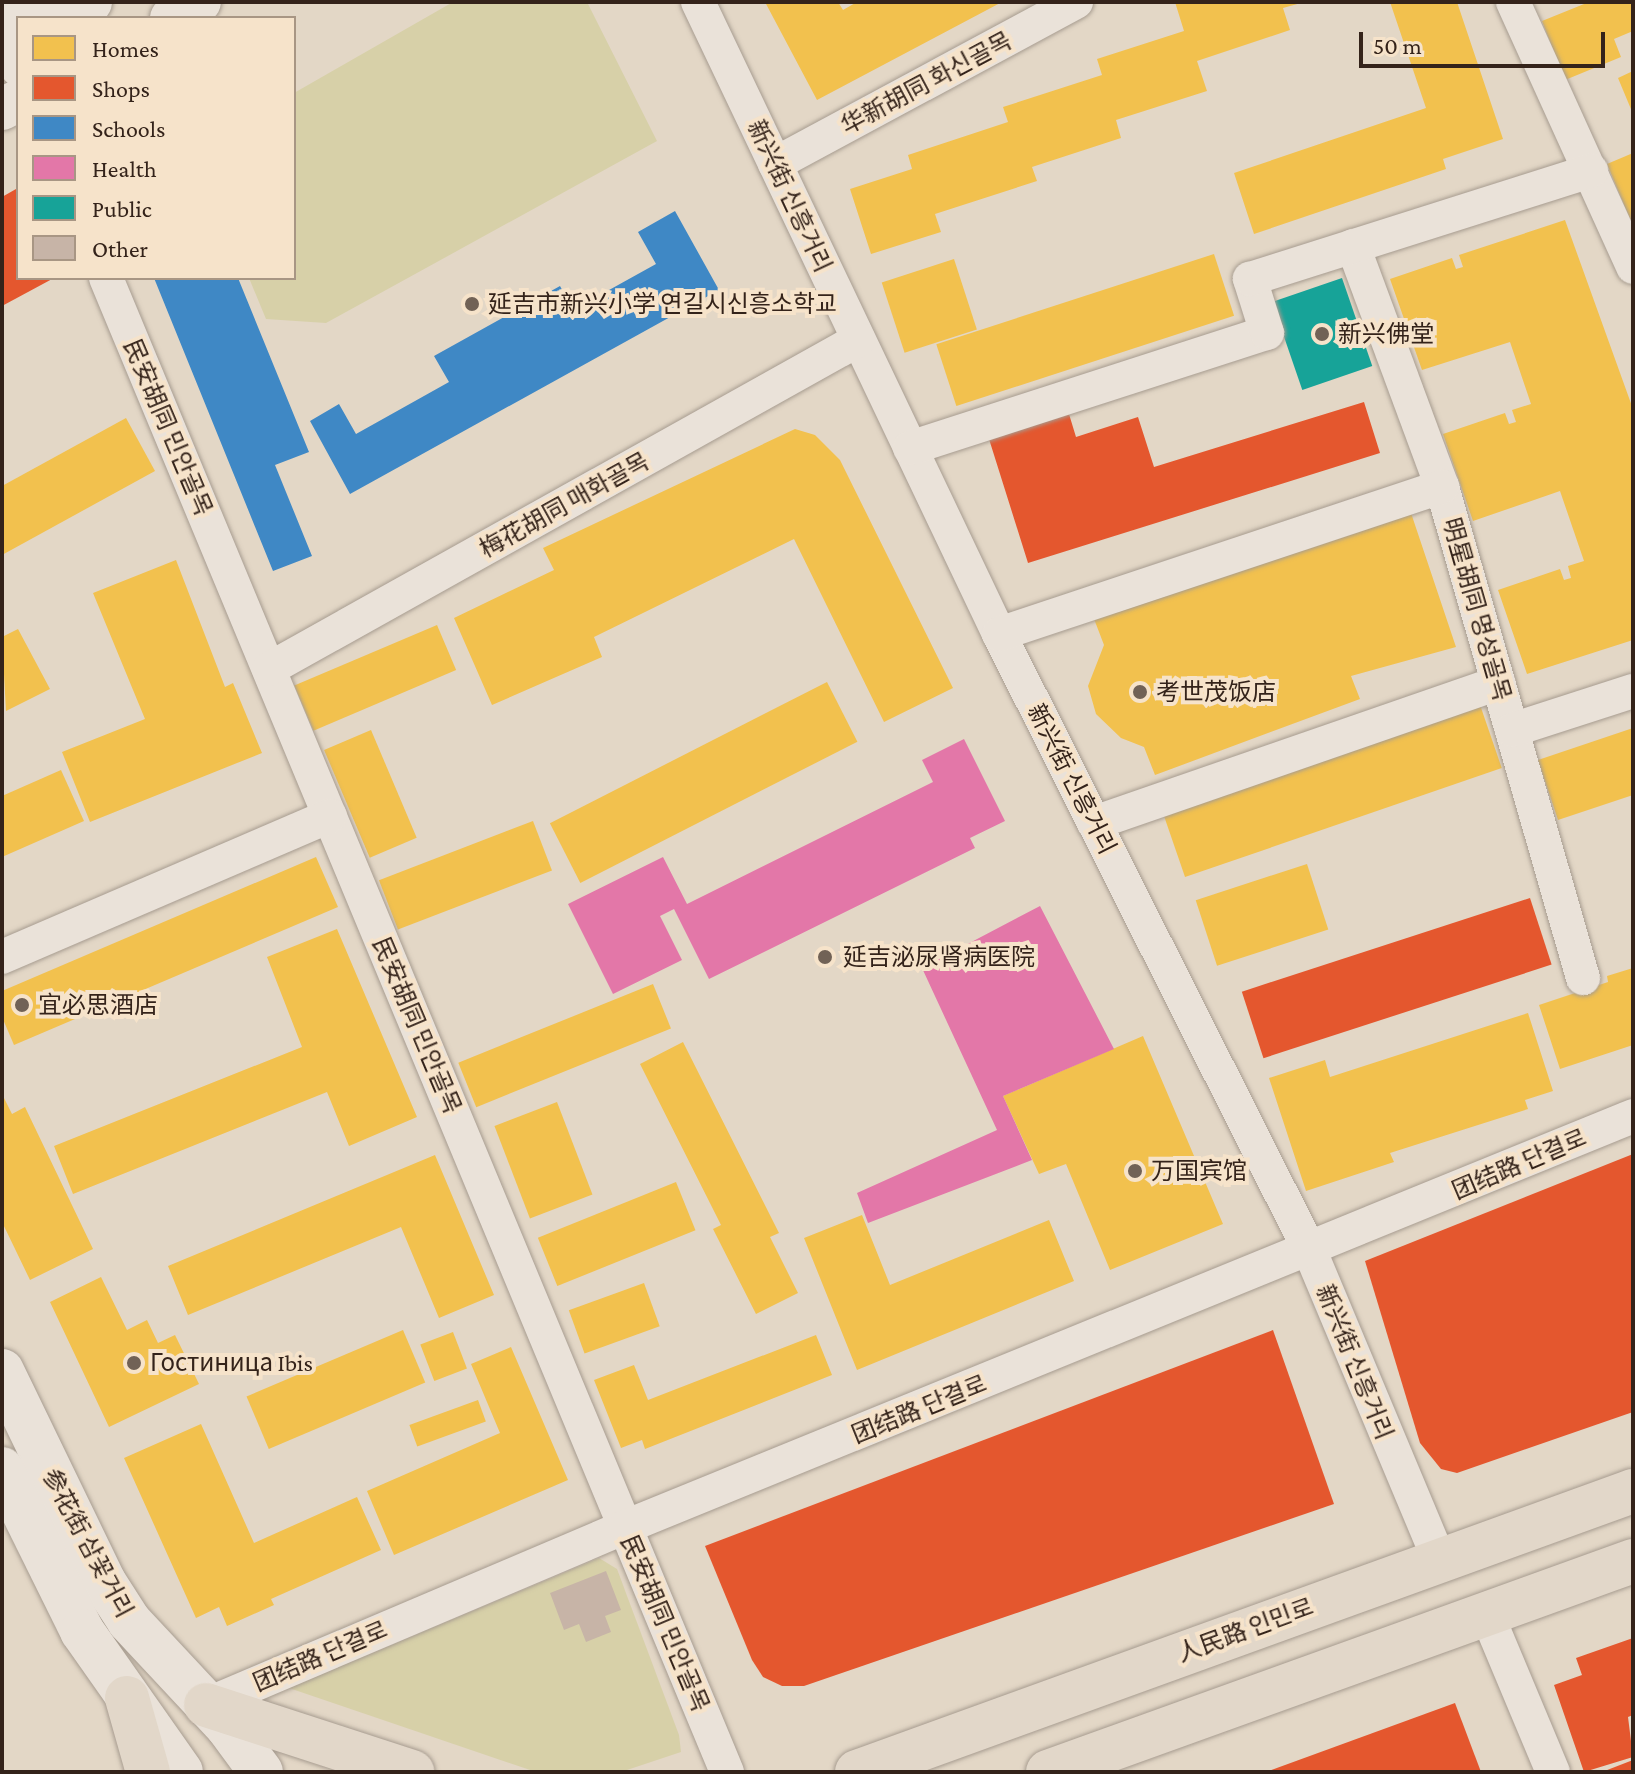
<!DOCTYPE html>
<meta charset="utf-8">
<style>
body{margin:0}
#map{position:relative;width:1635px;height:1774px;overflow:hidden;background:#e3d7c6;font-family:"Crimson Pro","Noto Sans SC","Noto Sans KR",serif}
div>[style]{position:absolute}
.green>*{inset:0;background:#d7d0a8}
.homes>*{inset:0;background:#f2c14e;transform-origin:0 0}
.shops>*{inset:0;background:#e4572e;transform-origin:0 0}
.schools>*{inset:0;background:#3f88c5}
.health>*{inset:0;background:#e377a8}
.public>*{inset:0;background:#17a398;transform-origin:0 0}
.building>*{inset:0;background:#c7b4a7}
.roads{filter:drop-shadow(0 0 2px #a79c90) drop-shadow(0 0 2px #a79c90)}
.minor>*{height:34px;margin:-17px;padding:0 17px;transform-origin:17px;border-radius:17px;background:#eae2d9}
.tertiary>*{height:42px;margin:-21px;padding:0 21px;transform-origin:21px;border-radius:21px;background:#eae2d9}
.secondary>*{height:44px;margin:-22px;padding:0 22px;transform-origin:22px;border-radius:22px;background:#eae2d9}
.primary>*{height:44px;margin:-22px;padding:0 22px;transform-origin:22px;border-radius:22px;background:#e2d7c9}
.dots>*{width:22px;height:22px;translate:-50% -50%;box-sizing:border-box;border:4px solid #f6e3ca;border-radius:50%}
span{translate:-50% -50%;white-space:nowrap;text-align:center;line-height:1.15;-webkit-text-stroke:8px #f6e3ca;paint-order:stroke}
.street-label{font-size:24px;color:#34231a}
.poi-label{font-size:24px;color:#34231a}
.left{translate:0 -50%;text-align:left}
.frame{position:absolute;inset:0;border:4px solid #34231a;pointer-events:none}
.legend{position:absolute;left:16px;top:16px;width:280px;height:264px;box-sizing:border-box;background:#f6e3ca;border:2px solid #a89684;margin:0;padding:10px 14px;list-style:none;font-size:24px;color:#34231a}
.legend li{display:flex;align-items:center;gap:16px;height:40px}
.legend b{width:40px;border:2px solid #a89684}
.scale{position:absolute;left:1359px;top:32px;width:246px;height:36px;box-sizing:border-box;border:4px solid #34231a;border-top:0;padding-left:10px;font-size:24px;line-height:28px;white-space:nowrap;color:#34231a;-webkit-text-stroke:6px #f6e3ca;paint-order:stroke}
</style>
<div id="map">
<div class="green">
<div style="clip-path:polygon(453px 2px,587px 2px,657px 141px,326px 323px,266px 319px,249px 278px,294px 278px,294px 93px)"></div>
<div style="clip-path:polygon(599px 1558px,617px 1569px,679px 1735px,681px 1752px,621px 1772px,536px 1772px,289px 1688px)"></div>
</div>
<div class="homes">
<div style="clip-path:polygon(765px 2px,838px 2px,843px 10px,857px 2px,1002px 2px,817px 100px)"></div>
<div style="clip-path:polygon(1175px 2px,1301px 3px,1283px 8px,1290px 30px,1197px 61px,1207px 91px,1116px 120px,1121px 138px,1032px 167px,1037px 181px,935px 214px,941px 232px,871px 254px,850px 189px,912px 169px,908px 155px,1008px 122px,1003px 107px,1102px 75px,1097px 59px,1184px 31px)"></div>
<div style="clip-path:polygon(1390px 2px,1457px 2px,1503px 139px,1443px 159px,1446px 169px,1254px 234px,1234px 173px,1426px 108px)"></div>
<div style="clip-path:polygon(1589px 2px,1633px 2px,1633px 31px,1614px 39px,1621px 57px,1565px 80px,1542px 21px)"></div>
<div style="clip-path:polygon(1633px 71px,1633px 114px,1618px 78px)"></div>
<div style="clip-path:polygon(1633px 153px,1633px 226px,1607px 164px)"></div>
<div style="clip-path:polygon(1565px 220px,1633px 409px,1633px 640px,1527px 674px,1498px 590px,1560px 569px,1564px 580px,1571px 578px,1568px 566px,1584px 561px,1560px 491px,1473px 521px,1443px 434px,1505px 413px,1509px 424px,1516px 422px,1512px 410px,1531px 404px,1510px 342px,1422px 370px,1390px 279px,1452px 258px,1456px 269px,1463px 267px,1459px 255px)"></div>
<div style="left:1214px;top:254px;width:65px;height:292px;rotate:72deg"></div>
<div style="left:954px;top:259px;width:74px;height:76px;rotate:72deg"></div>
<div style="clip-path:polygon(126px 418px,155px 471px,2px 555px,2px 486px)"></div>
<div style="clip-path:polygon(795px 429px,815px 435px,840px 460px,953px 688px,884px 722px,794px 539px,594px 637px,602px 657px,492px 705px,454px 618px,554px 570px,543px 548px)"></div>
<div style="clip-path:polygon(1409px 507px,1456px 647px,1351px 676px,1360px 699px,1155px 775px,1144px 747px,1121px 738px,1096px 714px,1088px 686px,1104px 645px,1091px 611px)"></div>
<div style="clip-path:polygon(176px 560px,225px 687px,233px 683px,262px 753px,90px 822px,62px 752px,145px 719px,93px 593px)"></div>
<div style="left:437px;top:625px;width:49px;height:155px;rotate:67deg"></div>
<div style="clip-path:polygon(18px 629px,50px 689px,6px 711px,2px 637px)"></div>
<div style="left:827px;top:682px;width:67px;height:311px;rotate:63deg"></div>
<div style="left:1478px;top:699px;width:73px;height:335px;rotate:71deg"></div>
<div style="clip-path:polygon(1633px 728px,1633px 795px,1558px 820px,1538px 760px)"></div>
<div style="left:371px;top:730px;width:117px;height:51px;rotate:67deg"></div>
<div style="clip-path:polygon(61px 770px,84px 821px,2px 857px,2px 796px)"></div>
<div style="left:533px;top:821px;width:53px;height:165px;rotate:69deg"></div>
<div style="clip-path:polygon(316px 857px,338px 907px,14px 1045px,2px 1017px,2px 991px)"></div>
<div style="left:1307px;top:864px;width:69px;height:117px;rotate:72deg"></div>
<div style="clip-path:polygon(337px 929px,417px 1117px,349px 1146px,327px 1092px,73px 1194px,54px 1146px,302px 1047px,267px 957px)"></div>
<div style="clip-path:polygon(1633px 968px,1633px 1045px,1560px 1069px,1539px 1005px,1608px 982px,1607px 976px)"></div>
<div style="left:653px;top:984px;width:48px;height:210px;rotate:68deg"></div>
<div style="clip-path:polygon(1528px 1013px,1553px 1091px,1525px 1100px,1528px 1109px,1390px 1153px,1394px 1162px,1306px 1191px,1269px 1078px,1325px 1060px,1330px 1077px)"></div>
<div style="clip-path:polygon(1143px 1036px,1223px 1224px,1110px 1270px,1066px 1164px,1039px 1174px,1003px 1096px)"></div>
<div style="clip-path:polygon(683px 1042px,779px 1233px,770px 1237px,798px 1293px,756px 1314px,713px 1229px,721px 1225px,640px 1064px)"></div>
<div style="clip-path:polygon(2px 1094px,12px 1114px,25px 1107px,93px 1249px,30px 1280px,2px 1222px)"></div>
<div style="left:557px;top:1102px;width:99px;height:67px;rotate:69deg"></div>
<div style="clip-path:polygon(435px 1155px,494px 1295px,439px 1318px,401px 1227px,188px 1315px,168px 1266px)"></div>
<div style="left:676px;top:1182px;width:52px;height:149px;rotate:68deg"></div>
<div style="clip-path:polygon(862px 1215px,890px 1285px,1049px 1220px,1074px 1281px,857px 1370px,804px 1238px)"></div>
<div style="clip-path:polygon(101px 1277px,127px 1330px,147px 1320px,158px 1343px,175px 1335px,199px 1384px,109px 1427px,50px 1302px)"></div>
<div style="left:644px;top:1283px;width:46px;height:80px;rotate:70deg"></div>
<div style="left:403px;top:1330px;width:57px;height:170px;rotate:67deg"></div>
<div style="left:453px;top:1332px;width:39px;height:35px;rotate:69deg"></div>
<div style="clip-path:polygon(816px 1335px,832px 1375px,645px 1449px,642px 1440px,621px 1448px,594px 1380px,634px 1365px,648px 1400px)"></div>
<div style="clip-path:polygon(511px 1347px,568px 1480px,394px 1555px,367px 1491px,500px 1433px,471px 1364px)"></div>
<div style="left:478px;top:1400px;width:23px;height:73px;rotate:70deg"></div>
<div style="clip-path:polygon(201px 1424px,254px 1543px,357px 1497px,381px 1550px,271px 1599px,274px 1605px,227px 1626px,219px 1607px,196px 1618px,124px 1458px)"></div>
</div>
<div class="shops">
<div style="clip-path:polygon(16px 189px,18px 278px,54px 278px,2px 306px,2px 197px)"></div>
<div style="clip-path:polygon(1364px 402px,1380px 453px,1028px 563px,989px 439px,1069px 414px,1076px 437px,1138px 417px,1154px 467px)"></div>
<div style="left:1530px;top:898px;width:70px;height:303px;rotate:72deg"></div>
<div style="clip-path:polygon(1633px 1154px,1633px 1412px,1457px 1473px,1441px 1469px,1420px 1443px,1365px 1261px)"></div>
<div style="clip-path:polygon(1273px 1330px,1334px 1504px,804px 1686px,782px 1686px,763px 1677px,752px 1660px,705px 1546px)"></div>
<div style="clip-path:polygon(1633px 1638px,1633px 1715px,1628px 1717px,1633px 1757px,1584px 1772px,1554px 1685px,1582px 1675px,1576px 1658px)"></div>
<div style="clip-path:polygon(1455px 1703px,1481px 1772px,1266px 1772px)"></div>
<div style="clip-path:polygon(1633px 1760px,1633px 1772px,1602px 1772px)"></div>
</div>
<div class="schools">
<div style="clip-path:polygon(675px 211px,719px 290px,350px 494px,310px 421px,339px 404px,356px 434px,449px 382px,434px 356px,560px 286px,573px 310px,656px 264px,638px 232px)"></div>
<div style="clip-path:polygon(154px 278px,238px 278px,309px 452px,275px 465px,312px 556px,273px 571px)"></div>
</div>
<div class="health">
<div style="clip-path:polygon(964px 739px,1005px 821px,970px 838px,975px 848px,709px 979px,674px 909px,660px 916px,682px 960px,613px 994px,568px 904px,663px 857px,687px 904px,933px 782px,922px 760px)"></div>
<div style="clip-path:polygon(1040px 906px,1114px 1049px,1003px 1096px,1032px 1160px,868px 1223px,857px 1193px,997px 1130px,922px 968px)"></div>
</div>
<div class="public">
<div style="left:1342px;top:278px;width:93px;height:74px;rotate:71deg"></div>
</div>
<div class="building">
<div style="clip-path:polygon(606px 1571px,621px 1610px,605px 1616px,611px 1632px,586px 1642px,579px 1624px,564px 1630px,550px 1593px)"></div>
</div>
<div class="roads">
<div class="minor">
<div style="left:698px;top:2px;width:700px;rotate:64.53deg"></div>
<div style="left:999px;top:634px;width:691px;rotate:63.25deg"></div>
<div style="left:1310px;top:1251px;width:334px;rotate:67.3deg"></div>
<div style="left:1513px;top:2px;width:291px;rotate:65.6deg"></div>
<div style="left:8px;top:46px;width:25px;rotate:67deg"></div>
<div style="left:775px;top:164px;width:342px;rotate:-28.3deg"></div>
<div style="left:1353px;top:246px;width:257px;rotate:69.7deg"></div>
<div style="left:1442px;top:487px;width:511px;rotate:73.98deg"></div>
<div style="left:106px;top:278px;width:1618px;rotate:67.43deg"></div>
<div style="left:910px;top:448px;width:375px;rotate:-17.9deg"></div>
<div style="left:1267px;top:333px;width:57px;rotate:-107.5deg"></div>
<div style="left:1250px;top:279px;width:358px;rotate:-17.6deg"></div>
<div style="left:999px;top:634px;width:467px;rotate:-18.4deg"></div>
<div style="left:269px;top:669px;width:675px;rotate:-29.19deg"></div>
<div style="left:1512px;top:730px;width:127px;rotate:-17.9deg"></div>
<div style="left:1094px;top:823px;width:428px;rotate:-19.1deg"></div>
<div style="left:2px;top:957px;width:357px;rotate:-23.3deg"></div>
<div style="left:1486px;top:1612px;width:173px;rotate:67.3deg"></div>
<div style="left:206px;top:1705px;width:455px;rotate:-23deg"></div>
<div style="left:625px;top:1527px;width:1089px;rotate:-22.18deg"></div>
</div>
<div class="tertiary">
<div style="left:171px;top:18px;width:33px;rotate:-29deg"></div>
<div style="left:2px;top:109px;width:18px;rotate:-27deg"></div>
</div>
<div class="secondary">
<div style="left:2px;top:16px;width:30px;rotate:-28deg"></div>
<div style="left:60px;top:18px;width:34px;rotate:-28deg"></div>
<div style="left:2px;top:1371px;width:234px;rotate:64.2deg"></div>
<div style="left:104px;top:1582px;width:46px;rotate:57.3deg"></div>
<div style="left:129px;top:1621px;width:144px;rotate:47deg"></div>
<div style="left:227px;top:1726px;width:57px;rotate:53.5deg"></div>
<div style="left:2px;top:1469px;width:181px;rotate:63.7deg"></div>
<div style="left:82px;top:1631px;width:172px;rotate:54.9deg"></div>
</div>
<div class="primary">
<div style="left:127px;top:1698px;width:77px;rotate:74.2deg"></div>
<div style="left:206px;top:1705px;width:217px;rotate:18deg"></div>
<div style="left:857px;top:1772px;width:825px;rotate:-19.91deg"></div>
<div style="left:1048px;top:1772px;width:622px;rotate:-19.83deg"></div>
</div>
</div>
<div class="dots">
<div style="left:472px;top:304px;background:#716256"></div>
<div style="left:1322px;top:334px;background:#716256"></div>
<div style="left:1140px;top:692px;background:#716256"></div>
<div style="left:825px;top:957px;background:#716256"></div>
<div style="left:22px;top:1005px;background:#716256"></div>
<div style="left:1135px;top:1171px;background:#716256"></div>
<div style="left:134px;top:1363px;background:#716256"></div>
</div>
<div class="street-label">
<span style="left:926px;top:83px;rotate:-28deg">华新胡同 화신골목</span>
<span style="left:790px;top:196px;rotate:65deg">新兴街 신흥거리</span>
<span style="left:168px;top:427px;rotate:67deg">民安胡同 민안골목</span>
<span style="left:564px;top:505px;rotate:-29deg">梅花胡同 매화골목</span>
<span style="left:1477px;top:609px;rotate:74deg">明星胡同 명성골목</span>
<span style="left:1072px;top:779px;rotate:63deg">新兴街 신흥거리</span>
<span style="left:417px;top:1025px;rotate:67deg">民安胡同 민안골목</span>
<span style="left:1519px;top:1164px;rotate:-23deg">团结路 단결로</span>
<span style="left:1355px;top:1362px;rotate:68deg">新兴街 신흥거리</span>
<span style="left:919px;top:1409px;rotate:-22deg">团结路 단결로</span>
<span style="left:88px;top:1543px;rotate:62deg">参花街 삼꽃거리</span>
<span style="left:665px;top:1623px;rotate:67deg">民安胡同 민안골목</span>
<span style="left:1245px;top:1630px;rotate:-20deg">人民路 인민로</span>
<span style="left:320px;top:1656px;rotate:-23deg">团结路 단결로</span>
</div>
<div class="poi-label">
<span class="left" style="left:488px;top:304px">延吉市新兴小学 연길시신흥소학교</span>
<span class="left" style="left:1338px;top:334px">新兴佛堂</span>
<span class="left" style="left:1156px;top:692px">考世茂饭店</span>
<span class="left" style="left:843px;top:957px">延吉泌尿肾病医院</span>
<span class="left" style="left:38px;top:1005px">宜必思酒店</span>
<span class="left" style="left:1151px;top:1171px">万国宾馆</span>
<span class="left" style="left:150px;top:1363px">Гостиница Ibis</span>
</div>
<div class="frame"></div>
<ul class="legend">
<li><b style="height:22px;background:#f2c14e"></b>Homes</li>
<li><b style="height:22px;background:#e4572e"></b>Shops</li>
<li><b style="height:22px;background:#3f88c5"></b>Schools</li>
<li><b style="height:22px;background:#e377a8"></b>Health</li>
<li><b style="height:22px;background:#17a398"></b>Public</li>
<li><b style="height:22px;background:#c7b4a7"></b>Other</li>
</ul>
<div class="scale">50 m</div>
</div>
